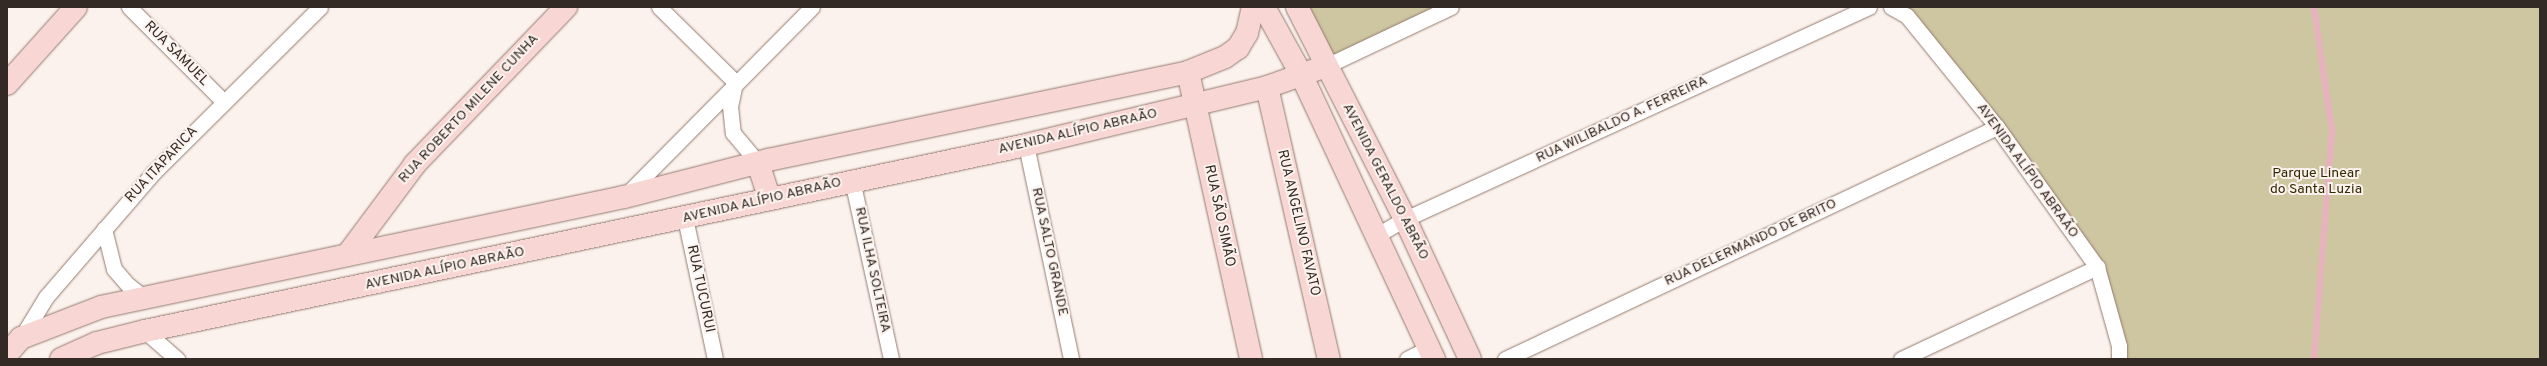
<!DOCTYPE html>
<meta charset="utf-8">
<style>
body{margin:0}
#map{position:relative;width:2547px;height:366px;overflow:hidden;background:#fcf2ed;font-family:Overpass,sans-serif}
div>[style]{position:absolute}
.green>*{inset:0;background:#cec5a1}
.stream>*{height:5.5px;margin:-2.75px;padding:0 2.75px;transform-origin:2.75px;border-radius:2.75px;background:#e8b1be}
.roads{filter:drop-shadow(0 0 1px #927b6f) drop-shadow(0 0 1px #927b6f)}
.street>*{height:15px;margin:-7.5px;padding:0 7.5px;transform-origin:7.5px;border-radius:7.5px;background:#fff}
.secondary>*{height:22px;margin:-11px;padding:0 11px;transform-origin:11px;border-radius:11px;background:#f8d6d4}
span{translate:-50% -50%;white-space:nowrap;text-align:center;line-height:1.15;-webkit-text-stroke:4px #fcf2ed;paint-order:stroke}
.street-label{font-size:14px;color:#332a25}
.park-label{font-size:14px;color:#332900}
.frame{position:absolute;inset:0;border:8px solid #332a25;pointer-events:none}
</style>
<div id="map">
<div class="green">
<div style="clip-path:polygon(1297px 7px,1451px 7px,1326px 66px)"></div>
<div style="clip-path:polygon(1891px 7px,2540px 7px,2540px 359px,2119px 359px,2097px 267px,1997px 127px)"></div>
</div>
<div class="stream">
<div style="left:2314px;top:359px;width:229px;rotate:-85.5deg"></div>
<div style="left:2332px;top:131px;width:125px;rotate:-98.3deg"></div>
</div>
<div class="roads">
<div class="street">
<div style="left:129px;top:7px;width:133px;rotate:45deg"></div>
<div style="left:659px;top:7px;width:107px;rotate:44.6deg"></div>
<div style="left:1891px;top:7px;width:18px;rotate:29deg"></div>
<div style="left:1907px;top:16px;width:143px;rotate:51deg"></div>
<div style="left:1997px;top:127px;width:172px;rotate:54.5deg"></div>
<div style="left:2097px;top:267px;width:82px;rotate:74.4deg"></div>
<div style="left:2119px;top:346px;width:13px;rotate:90deg"></div>
<div style="left:1326px;top:66px;width:138px;rotate:-25.3deg"></div>
<div style="left:735px;top:83px;width:24px;rotate:102deg"></div>
<div style="left:730px;top:106px;width:27px;rotate:84deg"></div>
<div style="left:733px;top:133px;width:39px;rotate:50deg"></div>
<div style="left:1026px;top:145px;width:219px;rotate:78.1deg"></div>
<div style="left:852px;top:180px;width:183px;rotate:77.7deg"></div>
<div style="left:624px;top:197px;width:267px;rotate:-45.3deg"></div>
<div style="left:685px;top:218px;width:144px;rotate:78deg"></div>
<div style="left:104px;top:229px;width:41px;rotate:76deg"></div>
<div style="left:114px;top:269px;width:21px;rotate:49deg"></div>
<div style="left:128px;top:285px;width:23px;rotate:38deg"></div>
<div style="left:1377px;top:235px;width:32px;rotate:-30deg"></div>
<div style="left:1405px;top:219px;width:510px;rotate:-24.56deg"></div>
<div style="left:145px;top:331px;width:43px;rotate:41.2deg"></div>
<div style="left:21px;top:338px;width:48px;rotate:-58.6deg"></div>
<div style="left:46px;top:297px;width:165px;rotate:-49.2deg"></div>
<div style="left:154px;top:172px;width:234px;rotate:-44.8deg"></div>
<div style="left:1407px;top:359px;width:25px;rotate:-27deg"></div>
<div style="left:1505px;top:359px;width:544px;rotate:-25.25deg"></div>
<div style="left:1901px;top:359px;width:217px;rotate:-25.1deg"></div>
</div>
<div class="secondary">
<div style="left:1264px;top:7px;width:77px;rotate:61.1deg"></div>
<div style="left:1301px;top:74px;width:315px;rotate:65deg"></div>
<div style="left:1297px;top:7px;width:238px;rotate:63deg"></div>
<div style="left:1405px;top:219px;width:154px;rotate:65.1deg"></div>
<div style="left:1188px;top:72px;width:294px;rotate:77.6deg"></div>
<div style="left:7px;top:84px;width:103px;rotate:-48.1deg"></div>
<div style="left:1267px;top:87px;width:279px;rotate:77.2deg"></div>
<div style="left:758px;top:163px;width:38px;rotate:72deg"></div>
<div style="left:348px;top:254px;width:112px;rotate:-53.3deg"></div>
<div style="left:415px;top:164px;width:218px;rotate:-46.1deg"></div>
<div style="left:7px;top:354px;width:21px;rotate:-49deg"></div>
<div style="left:21px;top:338px;width:86px;rotate:-21.2deg"></div>
<div style="left:101px;top:307px;width:534px;rotate:-11.88deg"></div>
<div style="left:624px;top:197px;width:149px;rotate:-14.4deg"></div>
<div style="left:768px;top:160px;width:429px;rotate:-11.8deg"></div>
<div style="left:1188px;top:72px;width:40px;rotate:-22deg"></div>
<div style="left:1225px;top:57px;width:16px;rotate:-35deg"></div>
<div style="left:1238px;top:48px;width:17px;rotate:-59deg"></div>
<div style="left:1247px;top:33px;width:27px;rotate:-77deg"></div>
<div style="left:61px;top:359px;width:39px;rotate:-24deg"></div>
<div style="left:97px;top:343px;width:49px;rotate:-14deg"></div>
<div style="left:145px;top:331px;width:900px;rotate:-11.92deg"></div>
<div style="left:1026px;top:145px;width:248px;rotate:-13.5deg"></div>
<div style="left:1267px;top:87px;width:63px;rotate:-19.6deg"></div>
</div>
</div>
<div class="street-label">
<span style="left:176px;top:54px;rotate:45deg">RUA SAMUEL</span>
<span style="left:469px;top:109px;rotate:-47deg">RUA ROBERTO MILENE CUNHA</span>
<span style="left:1622px;top:120px;rotate:-25deg">RUA WILIBALDO A. FERREIRA</span>
<span style="left:1078px;top:132px;rotate:-13deg">AVENIDA ALÍPIO ABRAÃO</span>
<span style="left:162px;top:165px;rotate:-47deg">RUA ITAPARICA</span>
<span style="left:2027px;top:171px;rotate:54deg">AVENIDA ALÍPIO ABRAÃO</span>
<span style="left:1385px;top:182px;rotate:63deg">AVENIDA GERALDO ABRÃO</span>
<span style="left:762px;top:201px;rotate:-13deg">AVENIDA ALÍPIO ABRAÃO</span>
<span style="left:1219px;top:216px;rotate:78deg">RUA SÃO SIMÃO</span>
<span style="left:1298px;top:223px;rotate:77deg">RUA ANGELINO FAVATO</span>
<span style="left:1751px;top:243px;rotate:-25deg">RUA DELERMANDO DE BRITO</span>
<span style="left:1049px;top:252px;rotate:78deg">RUA SALTO GRANDE</span>
<span style="left:445px;top:269px;rotate:-12deg">AVENIDA ALÍPIO ABRAÃO</span>
<span style="left:872px;top:270px;rotate:78deg">RUA ILHA SOLTEIRA</span>
<span style="left:700px;top:289px;rotate:78deg">RUA TUCURUI</span>
</div>
<div class="park-label">
<span style="left:2316px;top:182px">Parque Linear<br>do Santa Luzia</span>
</div>
<div class="frame"></div>
</div>
